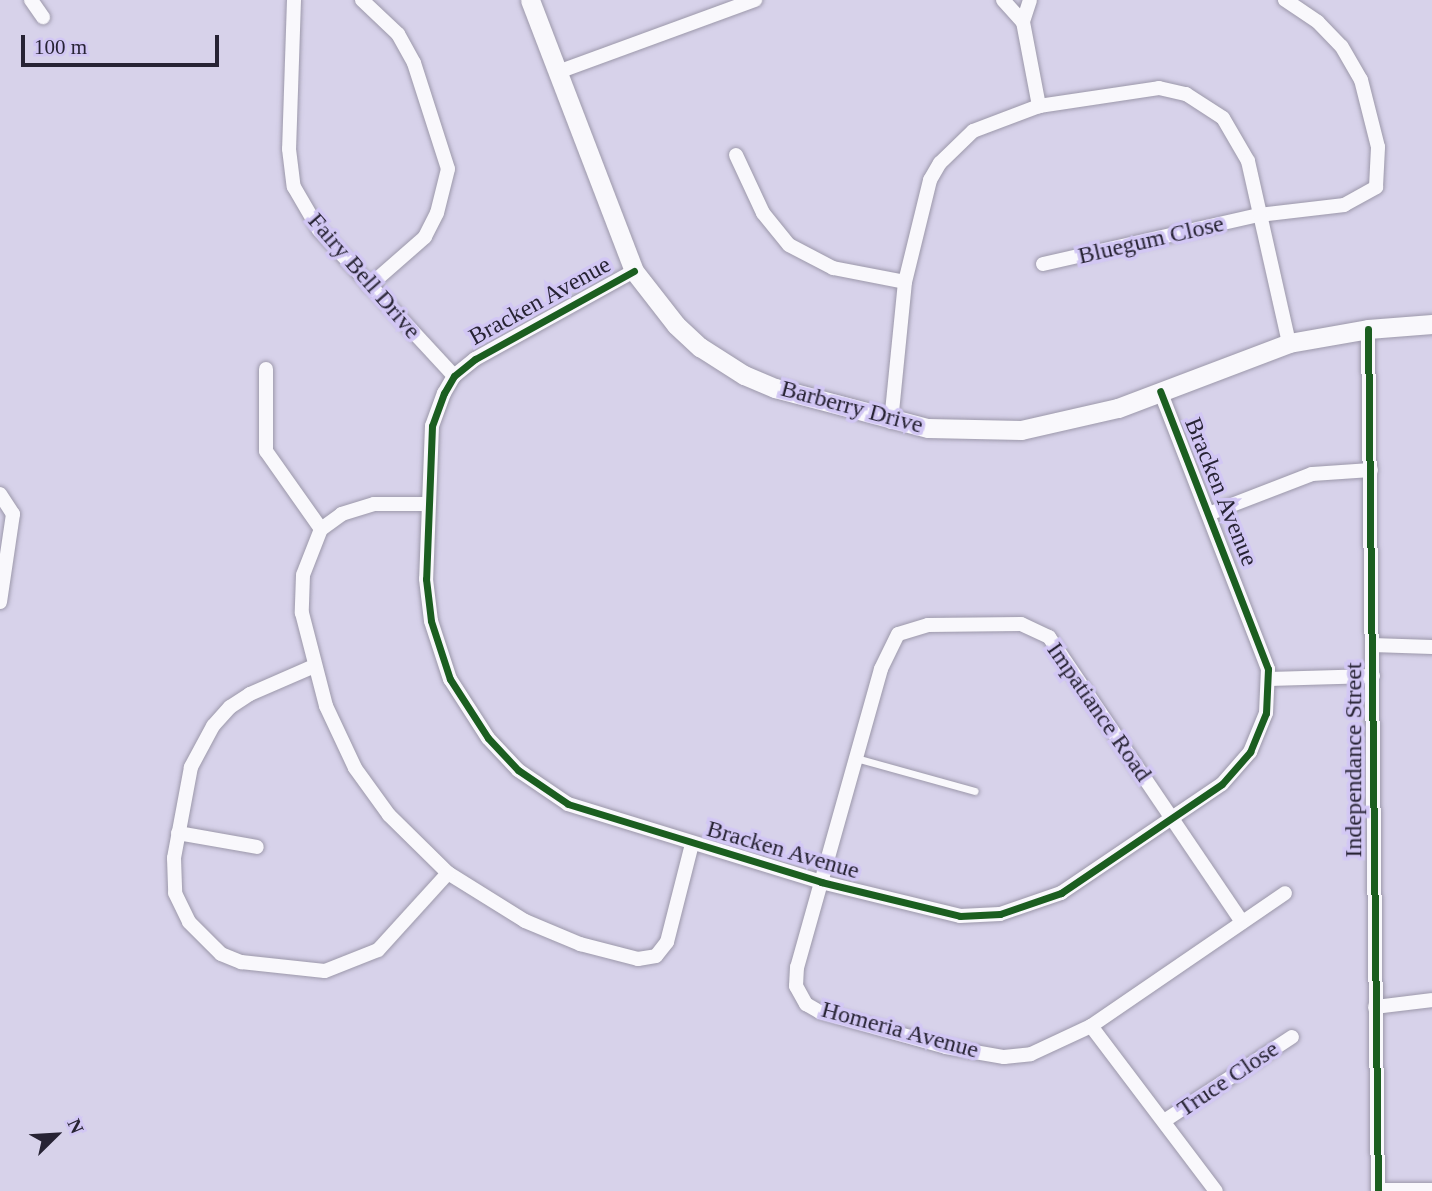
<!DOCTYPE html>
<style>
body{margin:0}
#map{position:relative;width:1432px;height:1191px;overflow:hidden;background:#d7d2ea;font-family:Georgia,serif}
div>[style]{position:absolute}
.roads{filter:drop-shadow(0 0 2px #9c98aa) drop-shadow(0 0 2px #9c98aa)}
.service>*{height:7px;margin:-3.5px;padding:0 3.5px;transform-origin:3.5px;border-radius:3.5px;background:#f9f8fc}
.minor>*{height:14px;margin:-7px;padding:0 7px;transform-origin:7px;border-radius:7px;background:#f9f8fc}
.tertiary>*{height:19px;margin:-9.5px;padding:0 9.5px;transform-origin:9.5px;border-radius:9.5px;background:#f9f8fc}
.cycleway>*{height:7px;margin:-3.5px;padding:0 3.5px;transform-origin:3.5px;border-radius:3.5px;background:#1b5e20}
span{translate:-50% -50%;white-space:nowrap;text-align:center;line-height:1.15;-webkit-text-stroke:7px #d2c7f4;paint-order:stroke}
.street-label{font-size:24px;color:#272334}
.north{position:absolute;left:21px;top:1100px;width:70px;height:70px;-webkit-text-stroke:5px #d2c7f4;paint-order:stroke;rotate:66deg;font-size:19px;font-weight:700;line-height:28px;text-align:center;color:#272334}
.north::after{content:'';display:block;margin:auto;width:24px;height:32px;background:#272334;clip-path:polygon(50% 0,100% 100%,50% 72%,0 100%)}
.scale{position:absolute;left:21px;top:35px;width:198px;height:32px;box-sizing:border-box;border:4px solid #272334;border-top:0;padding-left:9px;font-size:21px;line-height:24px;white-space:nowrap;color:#272334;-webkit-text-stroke:5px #d2c7f4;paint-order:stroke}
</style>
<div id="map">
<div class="roads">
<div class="service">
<div style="left:856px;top:758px;width:123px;rotate:15.5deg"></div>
</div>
<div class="minor">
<div style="left:31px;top:0;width:21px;rotate:55deg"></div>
<div style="left:294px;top:0;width:149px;rotate:91.9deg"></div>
<div style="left:289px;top:149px;width:38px;rotate:83deg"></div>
<div style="left:294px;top:187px;width:50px;rotate:59.8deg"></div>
<div style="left:319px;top:230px;width:199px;rotate:47.2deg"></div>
<div style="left:362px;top:0;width:50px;rotate:43.4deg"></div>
<div style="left:398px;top:34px;width:33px;rotate:61deg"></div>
<div style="left:414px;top:63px;width:111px;rotate:72.2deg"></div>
<div style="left:448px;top:169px;width:45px;rotate:104deg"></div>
<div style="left:437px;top:213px;width:27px;rotate:117deg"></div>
<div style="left:425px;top:237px;width:74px;rotate:138.8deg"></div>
<div style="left:1003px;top:0;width:30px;rotate:48deg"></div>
<div style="left:1030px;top:0;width:23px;rotate:108deg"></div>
<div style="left:1023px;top:22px;width:86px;rotate:79.2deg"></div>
<div style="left:558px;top:72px;width:210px;rotate:-20.1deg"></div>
<div style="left:736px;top:155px;width:64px;rotate:65deg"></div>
<div style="left:763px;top:213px;width:41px;rotate:50.9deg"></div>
<div style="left:789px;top:245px;width:50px;rotate:27.6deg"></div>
<div style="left:833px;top:268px;width:73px;rotate:11deg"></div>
<div style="left:1043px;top:264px;width:221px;rotate:-12.8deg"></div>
<div style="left:1259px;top:215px;width:86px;rotate:-6.7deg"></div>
<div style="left:1344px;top:205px;width:37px;rotate:-29deg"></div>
<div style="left:1376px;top:187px;width:40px;rotate:-87.1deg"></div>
<div style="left:1378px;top:147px;width:69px;rotate:-104.2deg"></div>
<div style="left:1361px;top:80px;width:39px;rotate:-120deg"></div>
<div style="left:1341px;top:46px;width:33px;rotate:-134deg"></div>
<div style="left:1318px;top:22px;width:40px;rotate:-146deg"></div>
<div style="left:634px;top:271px;width:182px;rotate:151deg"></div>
<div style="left:475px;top:359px;width:27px;rotate:141deg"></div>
<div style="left:454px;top:376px;width:20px;rotate:120deg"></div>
<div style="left:444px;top:393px;width:35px;rotate:110deg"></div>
<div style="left:432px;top:426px;width:153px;rotate:92.2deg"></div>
<div style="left:426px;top:579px;width:42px;rotate:83.2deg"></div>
<div style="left:431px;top:621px;width:61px;rotate:71.9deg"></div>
<div style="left:450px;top:679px;width:70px;rotate:57.2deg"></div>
<div style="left:488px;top:738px;width:44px;rotate:46.8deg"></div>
<div style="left:518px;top:770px;width:60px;rotate:34.2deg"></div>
<div style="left:568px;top:804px;width:265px;rotate:17.1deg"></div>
<div style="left:821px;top:882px;width:143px;rotate:13.7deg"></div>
<div style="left:960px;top:916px;width:40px;rotate:-2.9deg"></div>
<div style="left:1000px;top:914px;width:65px;rotate:-19deg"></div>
<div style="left:1061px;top:893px;width:194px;rotate:-34.1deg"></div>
<div style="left:1222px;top:784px;width:43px;rotate:-48.8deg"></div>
<div style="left:1250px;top:752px;width:42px;rotate:-67.7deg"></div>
<div style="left:1266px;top:713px;width:44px;rotate:-87.4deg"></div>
<div style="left:1268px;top:669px;width:298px;rotate:-111.2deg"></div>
<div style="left:1368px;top:329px;width:862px;rotate:89.34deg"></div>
<div style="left:266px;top:369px;width:82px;rotate:90deg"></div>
<div style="left:266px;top:451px;width:95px;rotate:54.8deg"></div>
<div style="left:891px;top:422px;width:141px;rotate:-84.3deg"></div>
<div style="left:905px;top:282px;width:105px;rotate:-76.2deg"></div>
<div style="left:930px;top:180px;width:20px;rotate:-60deg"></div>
<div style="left:940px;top:163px;width:46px;rotate:-44.1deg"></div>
<div style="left:973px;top:131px;width:71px;rotate:-20.7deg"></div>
<div style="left:1039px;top:106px;width:121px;rotate:-8.5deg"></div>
<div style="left:1159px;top:88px;width:28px;rotate:13deg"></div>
<div style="left:1186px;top:94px;width:44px;rotate:33deg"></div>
<div style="left:1223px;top:118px;width:50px;rotate:59.8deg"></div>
<div style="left:1248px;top:161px;width:187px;rotate:77.3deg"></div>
<div style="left:0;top:494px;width:24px;rotate:57deg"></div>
<div style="left:13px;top:514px;width:89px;rotate:98.4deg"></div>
<div style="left:426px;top:504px;width:52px;rotate:180deg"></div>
<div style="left:374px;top:504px;width:34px;rotate:163deg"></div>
<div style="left:342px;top:514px;width:26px;rotate:144deg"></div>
<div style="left:321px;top:529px;width:49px;rotate:111.4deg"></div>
<div style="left:303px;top:575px;width:38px;rotate:92deg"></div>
<div style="left:302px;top:613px;width:96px;rotate:75.5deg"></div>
<div style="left:326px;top:706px;width:68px;rotate:64.9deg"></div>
<div style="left:355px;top:768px;width:58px;rotate:54.1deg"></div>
<div style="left:389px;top:815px;width:83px;rotate:44.5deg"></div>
<div style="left:448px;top:873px;width:91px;rotate:31.9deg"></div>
<div style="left:525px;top:921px;width:60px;rotate:22.7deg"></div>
<div style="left:580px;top:944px;width:60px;rotate:14.5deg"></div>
<div style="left:638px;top:959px;width:18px;rotate:-9deg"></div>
<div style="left:656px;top:956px;width:18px;rotate:-52deg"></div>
<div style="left:667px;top:942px;width:101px;rotate:-75.7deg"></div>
<div style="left:1211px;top:513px;width:108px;rotate:-21.1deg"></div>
<div style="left:1312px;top:474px;width:59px;rotate:-3.9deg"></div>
<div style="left:1372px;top:645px;width:60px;rotate:1.9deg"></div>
<div style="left:312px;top:667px;width:68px;rotate:156.5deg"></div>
<div style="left:250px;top:694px;width:24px;rotate:147deg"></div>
<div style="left:230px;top:707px;width:25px;rotate:132deg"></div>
<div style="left:213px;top:726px;width:47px;rotate:118.2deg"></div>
<div style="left:191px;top:767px;width:93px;rotate:100.6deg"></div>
<div style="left:174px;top:858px;width:35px;rotate:88deg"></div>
<div style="left:175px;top:893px;width:32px;rotate:64deg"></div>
<div style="left:189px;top:922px;width:45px;rotate:45deg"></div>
<div style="left:221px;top:954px;width:22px;rotate:22deg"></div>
<div style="left:241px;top:962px;width:84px;rotate:6.1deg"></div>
<div style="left:325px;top:971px;width:57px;rotate:-21.6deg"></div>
<div style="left:378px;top:950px;width:104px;rotate:-47.7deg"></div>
<div style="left:1269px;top:679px;width:104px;rotate:-1.7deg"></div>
<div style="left:178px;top:833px;width:80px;rotate:10deg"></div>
<div style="left:1242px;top:922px;width:344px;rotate:-124.1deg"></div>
<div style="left:1049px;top:637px;width:31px;rotate:-155deg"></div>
<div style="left:1021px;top:624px;width:93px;rotate:179.4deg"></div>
<div style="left:928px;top:625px;width:31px;rotate:163deg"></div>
<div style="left:898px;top:634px;width:39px;rotate:116deg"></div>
<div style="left:881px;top:669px;width:310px;rotate:105.7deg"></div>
<div style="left:797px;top:967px;width:19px;rotate:93deg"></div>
<div style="left:796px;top:986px;width:21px;rotate:61deg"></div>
<div style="left:806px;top:1004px;width:16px;rotate:30deg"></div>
<div style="left:820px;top:1012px;width:131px;rotate:15.5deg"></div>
<div style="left:946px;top:1047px;width:59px;rotate:9.8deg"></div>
<div style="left:1004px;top:1057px;width:27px;rotate:-6deg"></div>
<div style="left:1031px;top:1054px;width:66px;rotate:-25deg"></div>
<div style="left:1091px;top:1026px;width:235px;rotate:-34.4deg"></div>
<div style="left:1375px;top:1007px;width:57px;rotate:-7deg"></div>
<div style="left:1091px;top:1026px;width:207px;rotate:52.9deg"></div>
<div style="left:1164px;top:1121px;width:153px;rotate:-33.3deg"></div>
<div style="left:1378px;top:1190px;width:54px"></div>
</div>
<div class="tertiary">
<div style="left:530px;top:0;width:290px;rotate:69deg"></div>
<div style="left:634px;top:271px;width:68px;rotate:52.1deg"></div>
<div style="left:676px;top:325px;width:33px;rotate:43deg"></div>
<div style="left:700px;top:347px;width:52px;rotate:32.5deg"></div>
<div style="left:744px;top:375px;width:34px;rotate:23deg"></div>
<div style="left:775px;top:388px;width:158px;rotate:14.7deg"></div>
<div style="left:928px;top:428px;width:93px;rotate:1.2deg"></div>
<div style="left:1021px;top:430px;width:99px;rotate:-12.8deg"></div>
<div style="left:1118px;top:408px;width:183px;rotate:-20.8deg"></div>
<div style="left:1289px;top:343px;width:80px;rotate:-10deg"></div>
<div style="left:1368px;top:329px;width:64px;rotate:-4.5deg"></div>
</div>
</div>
<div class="cycleway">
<div style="left:634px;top:271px;width:182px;rotate:151deg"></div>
<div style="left:475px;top:359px;width:27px;rotate:141deg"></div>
<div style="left:454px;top:376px;width:20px;rotate:120deg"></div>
<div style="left:444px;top:393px;width:35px;rotate:110deg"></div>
<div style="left:432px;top:426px;width:153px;rotate:92.2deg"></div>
<div style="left:426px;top:579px;width:42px;rotate:83.2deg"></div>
<div style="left:431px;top:621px;width:61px;rotate:71.9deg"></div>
<div style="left:450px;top:679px;width:70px;rotate:57.2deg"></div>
<div style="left:488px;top:738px;width:44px;rotate:46.8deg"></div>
<div style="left:518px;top:770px;width:60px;rotate:34.2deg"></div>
<div style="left:568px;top:804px;width:265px;rotate:17.1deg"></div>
<div style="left:821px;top:882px;width:143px;rotate:13.7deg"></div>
<div style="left:960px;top:916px;width:40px;rotate:-2.9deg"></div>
<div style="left:1000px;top:914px;width:65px;rotate:-19deg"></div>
<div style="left:1061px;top:893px;width:194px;rotate:-34.1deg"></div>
<div style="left:1222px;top:784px;width:43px;rotate:-48.8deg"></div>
<div style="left:1250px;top:752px;width:42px;rotate:-67.7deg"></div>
<div style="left:1266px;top:713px;width:44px;rotate:-87.4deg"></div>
<div style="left:1268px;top:669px;width:298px;rotate:-111.2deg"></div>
<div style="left:1368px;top:329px;width:862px;rotate:89.34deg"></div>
</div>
<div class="street-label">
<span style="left:1151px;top:240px;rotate:-13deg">Bluegum Close</span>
<span style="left:364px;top:276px;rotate:49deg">Fairy Bell Drive</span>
<span style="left:540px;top:301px;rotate:-29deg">Bracken Avenue</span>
<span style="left:852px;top:407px;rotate:15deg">Barberry Drive</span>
<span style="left:1221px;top:492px;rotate:68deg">Bracken Avenue</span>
<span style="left:1099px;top:712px;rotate:55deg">Impatiance Road</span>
<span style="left:1354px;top:760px;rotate:-90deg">Independance Street</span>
<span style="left:783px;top:850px;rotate:16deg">Bracken Avenue</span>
<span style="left:900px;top:1030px;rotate:15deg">Homeria Avenue</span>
<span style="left:1228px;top:1079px;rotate:-34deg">Truce Close</span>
</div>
<div class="north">N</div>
<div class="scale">100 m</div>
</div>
